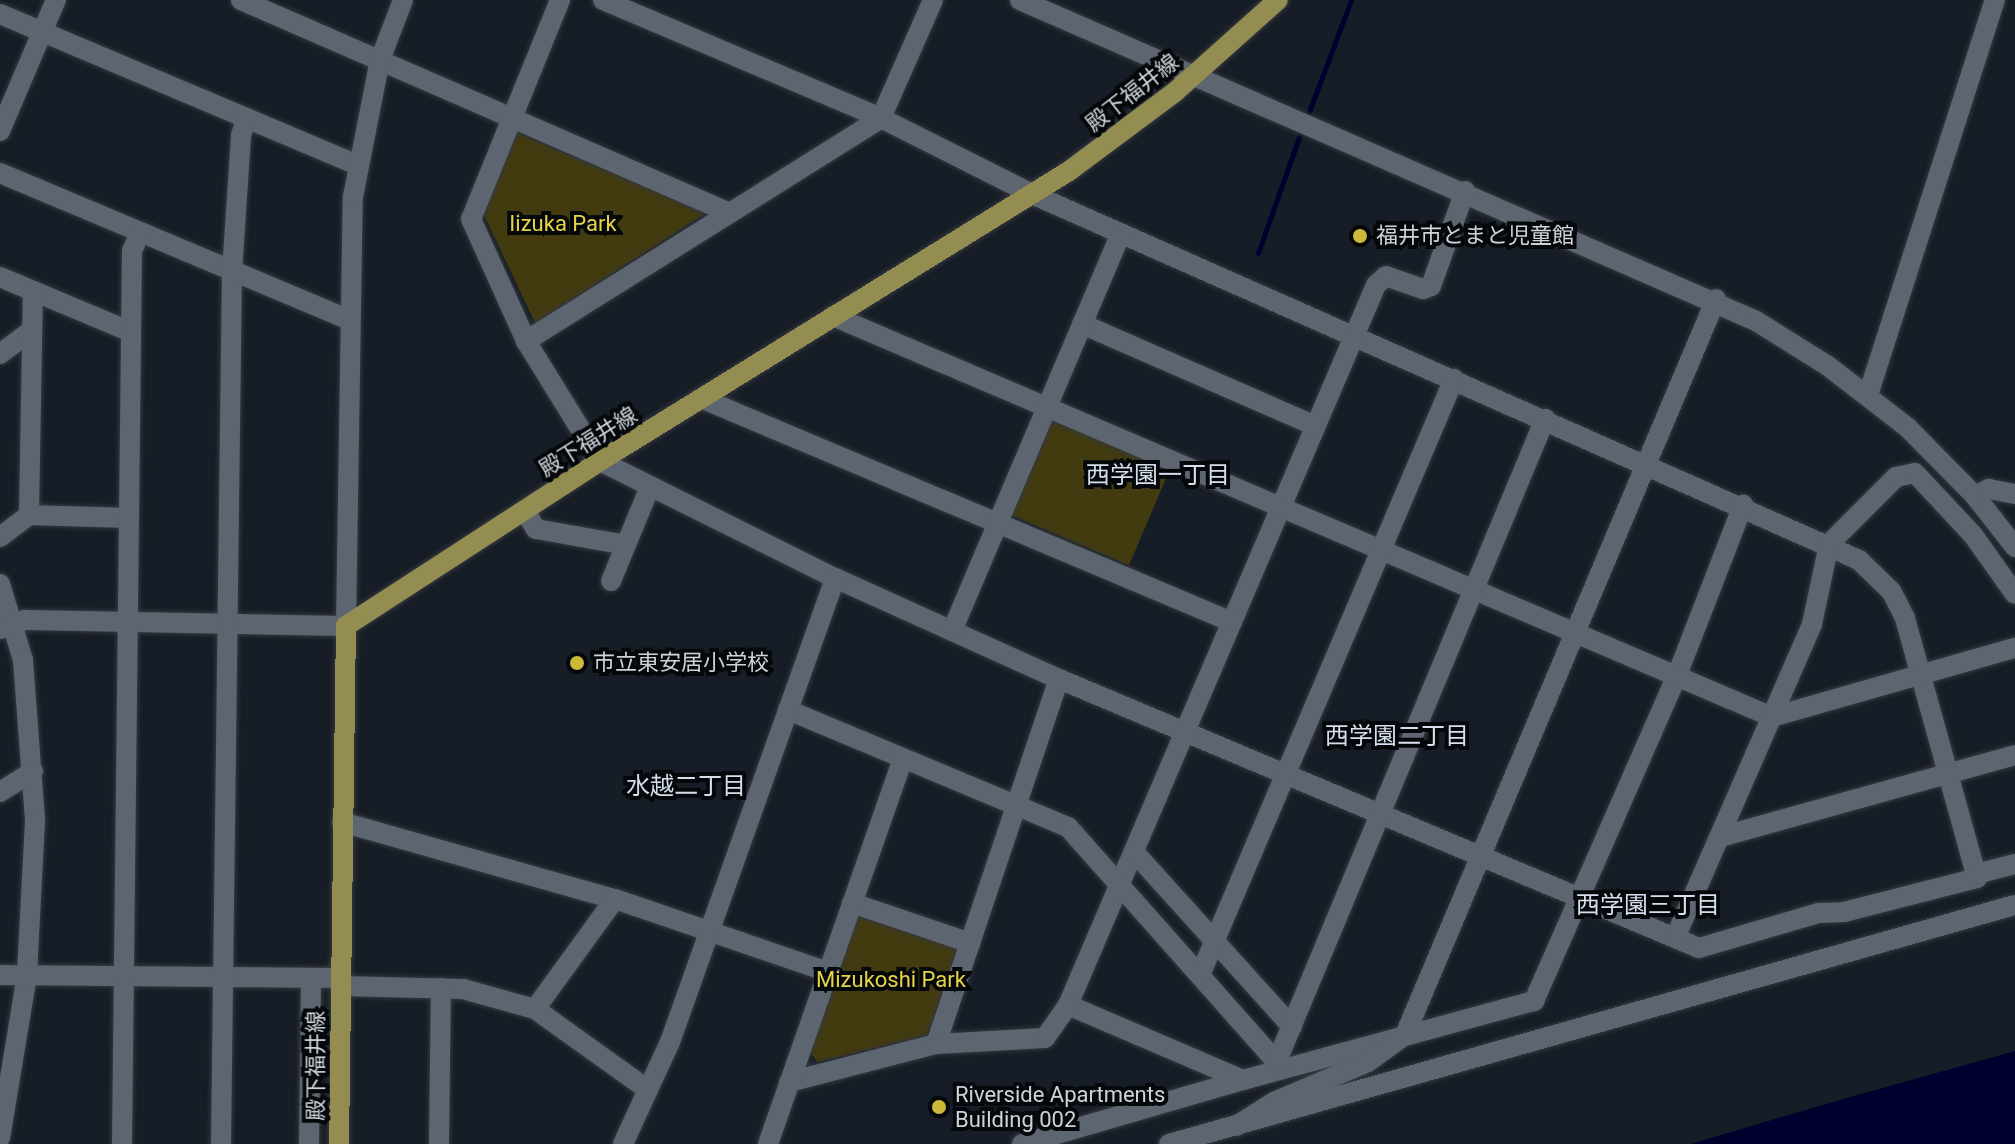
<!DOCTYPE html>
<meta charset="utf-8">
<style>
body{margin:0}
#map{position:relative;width:2015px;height:1144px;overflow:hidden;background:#171d26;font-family:Roboto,"Noto Sans JP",sans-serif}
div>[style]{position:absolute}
.green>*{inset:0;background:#423b10;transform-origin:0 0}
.water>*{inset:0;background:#00002e}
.stream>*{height:5px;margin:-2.5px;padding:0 2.5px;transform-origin:2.5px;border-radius:2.5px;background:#00002e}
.roads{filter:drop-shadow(0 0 2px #35393f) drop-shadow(0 0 2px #35393f)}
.minor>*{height:20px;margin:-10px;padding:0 10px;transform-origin:10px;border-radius:10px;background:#5d6570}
.major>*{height:20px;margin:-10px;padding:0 10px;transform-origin:10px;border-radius:10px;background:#938d51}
.dots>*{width:22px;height:22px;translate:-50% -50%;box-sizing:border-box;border:4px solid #05080b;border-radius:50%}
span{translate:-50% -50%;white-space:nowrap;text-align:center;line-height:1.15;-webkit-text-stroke:8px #05080b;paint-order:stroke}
.street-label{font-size:22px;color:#cfd3d9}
.park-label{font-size:22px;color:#e7d347}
.poi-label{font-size:22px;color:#cfd3d9}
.left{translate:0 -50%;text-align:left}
.neighbourhood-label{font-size:24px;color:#d5deea}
</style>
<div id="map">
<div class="green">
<div style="clip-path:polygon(515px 132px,706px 213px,535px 323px,483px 213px)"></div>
<div style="left:1051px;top:419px;width:129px;height:104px;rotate:23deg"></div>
<div style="clip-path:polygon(858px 911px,958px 947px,928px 1035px,817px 1062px,809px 1050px)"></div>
</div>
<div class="water">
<div style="clip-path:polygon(2015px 1051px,2015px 1144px,1691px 1144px,1836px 1101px)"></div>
</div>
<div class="stream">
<div style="left:1306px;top:120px;width:128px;rotate:-69.4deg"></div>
<div style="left:1258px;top:253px;width:132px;rotate:-70.5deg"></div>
</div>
<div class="roads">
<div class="minor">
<div style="left:241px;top:0;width:533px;rotate:23.54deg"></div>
<div style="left:560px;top:0;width:236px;rotate:112.1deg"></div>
<div style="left:471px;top:219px;width:134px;rotate:65.7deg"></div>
<div style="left:526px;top:341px;width:141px;rotate:58.3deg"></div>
<div style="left:600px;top:461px;width:263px;rotate:26.5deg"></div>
<div style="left:835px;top:578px;width:246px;rotate:24.3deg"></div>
<div style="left:1059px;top:679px;width:694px;rotate:22.8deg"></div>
<div style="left:1699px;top:948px;width:125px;rotate:-16.3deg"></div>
<div style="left:1819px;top:913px;width:25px;rotate:-2deg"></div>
<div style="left:1844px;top:912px;width:137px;rotate:-14.3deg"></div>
<div style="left:1977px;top:878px;width:270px;rotate:-105.5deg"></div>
<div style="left:1905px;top:618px;width:30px;rotate:-117deg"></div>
<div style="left:1891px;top:591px;width:45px;rotate:-135.9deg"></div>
<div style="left:1859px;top:560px;width:904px;rotate:-156.13deg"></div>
<div style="left:1032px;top:194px;width:169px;rotate:-153.3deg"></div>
<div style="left:881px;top:118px;width:302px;rotate:-157deg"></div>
<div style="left:1020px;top:0;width:803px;rotate:23.56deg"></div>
<div style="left:1756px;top:321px;width:85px;rotate:32deg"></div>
<div style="left:1828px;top:366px;width:100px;rotate:37.7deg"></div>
<div style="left:1907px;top:427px;width:97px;rotate:45.4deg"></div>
<div style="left:1975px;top:496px;width:65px;rotate:51.9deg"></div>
<div style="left:0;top:14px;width:388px;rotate:22.9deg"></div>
<div style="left:0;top:131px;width:142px;rotate:-66.9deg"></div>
<div style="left:0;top:173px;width:376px;rotate:22.8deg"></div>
<div style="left:1465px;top:191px;width:101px;rotate:109.7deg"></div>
<div style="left:1431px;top:286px;width:9px;rotate:159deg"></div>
<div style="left:1423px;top:289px;width:39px;rotate:-161deg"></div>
<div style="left:1386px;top:276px;width:13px;rotate:138deg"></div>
<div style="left:1376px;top:285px;width:783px;rotate:113.16deg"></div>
<div style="left:1068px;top:1005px;width:190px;rotate:23.2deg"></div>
<div style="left:1243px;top:1080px;width:302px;rotate:-15.2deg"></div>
<div style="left:1534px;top:1001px;width:353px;rotate:-66.3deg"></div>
<div style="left:1676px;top:678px;width:186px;rotate:-68.8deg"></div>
<div style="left:0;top:277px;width:142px;rotate:22.8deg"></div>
<div style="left:833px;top:316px;width:1021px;rotate:23.12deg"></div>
<div style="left:1772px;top:717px;width:253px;rotate:-15.9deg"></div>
<div style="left:1082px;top:324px;width:254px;rotate:23.6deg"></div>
<div style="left:526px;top:341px;width:419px;rotate:-32.1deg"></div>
<div style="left:881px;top:118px;width:129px;rotate:-66.2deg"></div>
<div style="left:0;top:354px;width:40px;rotate:-37deg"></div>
<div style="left:1868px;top:395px;width:415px;rotate:-72.2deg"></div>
<div style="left:703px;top:399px;width:574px;rotate:22.86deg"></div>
<div style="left:1975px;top:496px;width:16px;rotate:-27deg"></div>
<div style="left:1989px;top:489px;width:26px;rotate:11deg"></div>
<div style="left:525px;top:511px;width:21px;rotate:59deg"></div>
<div style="left:536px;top:529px;width:91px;rotate:10.1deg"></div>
<div style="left:29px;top:515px;width:224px;rotate:-89deg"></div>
<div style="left:0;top:537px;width:36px;rotate:-37deg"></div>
<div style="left:29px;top:515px;width:100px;rotate:1.7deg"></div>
<div style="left:611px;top:581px;width:102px;rotate:-67.5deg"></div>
<div style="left:0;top:584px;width:79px;rotate:73.2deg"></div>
<div style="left:23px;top:660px;width:161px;rotate:85.7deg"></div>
<div style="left:35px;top:821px;width:154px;rotate:93deg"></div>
<div style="left:27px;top:975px;width:165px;rotate:99.4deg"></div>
<div style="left:0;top:629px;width:27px;rotate:-20deg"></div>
<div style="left:25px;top:620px;width:321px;rotate:1.1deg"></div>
<div style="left:346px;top:626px;width:429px;rotate:-89.1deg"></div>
<div style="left:353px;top:197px;width:140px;rotate:-78.9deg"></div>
<div style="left:380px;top:60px;width:64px;rotate:-69deg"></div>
<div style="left:952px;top:631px;width:432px;rotate:-67deg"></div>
<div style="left:788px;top:710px;width:303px;rotate:22.7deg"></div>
<div style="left:1068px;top:827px;width:321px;rotate:48.4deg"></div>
<div style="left:0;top:792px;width:39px;rotate:-32deg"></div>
<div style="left:342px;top:822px;width:284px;rotate:15.8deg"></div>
<div style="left:615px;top:899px;width:225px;rotate:18.9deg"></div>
<div style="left:1720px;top:837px;width:306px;rotate:-15.5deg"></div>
<div style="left:1135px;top:853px;width:234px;rotate:47.9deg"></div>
<div style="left:1976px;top:874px;width:40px;rotate:-14.4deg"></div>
<div style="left:852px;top:903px;width:125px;rotate:18.7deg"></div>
<div style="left:1675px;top:938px;width:343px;rotate:-66.4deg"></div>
<div style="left:1812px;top:624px;width:82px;rotate:-78deg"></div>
<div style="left:1829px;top:544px;width:95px;rotate:-45deg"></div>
<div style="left:1896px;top:477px;width:19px;rotate:-12deg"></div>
<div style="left:1915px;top:473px;width:85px;rotate:46.9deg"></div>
<div style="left:1973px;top:535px;width:72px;rotate:54.6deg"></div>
<div style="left:0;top:975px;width:340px;rotate:0.5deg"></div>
<div style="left:1200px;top:975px;width:648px;rotate:-66.92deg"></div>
<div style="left:340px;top:986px;width:123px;rotate:1.4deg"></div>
<div style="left:463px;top:989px;width:75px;rotate:15.5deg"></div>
<div style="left:535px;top:1009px;width:139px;rotate:35.6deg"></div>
<div style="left:535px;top:1009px;width:136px;rotate:-54deg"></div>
<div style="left:936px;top:1044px;width:385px;rotate:-71.4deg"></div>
<div style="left:1277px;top:1061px;width:696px;rotate:-67.34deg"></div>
<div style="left:789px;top:1082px;width:152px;rotate:-14.5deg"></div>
<div style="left:936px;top:1044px;width:109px;rotate:-3.2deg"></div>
<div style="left:1045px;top:1038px;width:40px;rotate:-55.1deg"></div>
<div style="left:1236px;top:1126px;width:45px;rotate:-32.3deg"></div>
<div style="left:1274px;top:1102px;width:102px;rotate:-23.1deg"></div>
<div style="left:1368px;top:1062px;width:46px;rotate:-36.1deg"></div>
<div style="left:1405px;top:1035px;width:799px;rotate:-67.09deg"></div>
<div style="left:122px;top:1144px;width:893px;rotate:-89.36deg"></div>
<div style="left:132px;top:251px;width:20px;rotate:-66deg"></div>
<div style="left:221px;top:1144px;width:872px;rotate:-89.28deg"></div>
<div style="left:232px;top:272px;width:137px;rotate:-86.2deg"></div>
<div style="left:241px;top:135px;width:18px;rotate:-71deg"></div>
<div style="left:309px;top:1144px;width:166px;rotate:-89.3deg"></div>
<div style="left:439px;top:1144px;width:156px;rotate:-89.3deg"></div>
<div style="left:623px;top:1144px;width:112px;rotate:-65.3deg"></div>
<div style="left:670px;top:1042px;width:492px;rotate:-70.4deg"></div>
<div style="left:768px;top:1144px;width:408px;rotate:-70.7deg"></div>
<div style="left:1022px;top:1144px;width:230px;rotate:-16.2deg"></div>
<div style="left:1169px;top:1144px;width:879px;rotate:-15.78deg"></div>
</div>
<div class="major">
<div style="left:339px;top:1144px;width:518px;rotate:-89.23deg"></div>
<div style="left:346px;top:626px;width:303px;rotate:-33deg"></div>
<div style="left:600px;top:461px;width:551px;rotate:-31.73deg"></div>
<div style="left:1069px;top:171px;width:132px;rotate:-36.7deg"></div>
<div style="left:1175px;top:92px;width:138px;rotate:-41.8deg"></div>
</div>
</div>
<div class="dots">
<div style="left:1360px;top:236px;background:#ccb939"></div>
<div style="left:577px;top:663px;background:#ccb939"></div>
<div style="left:939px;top:1107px;background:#ccb939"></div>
</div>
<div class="street-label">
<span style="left:1132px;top:93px;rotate:-38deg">殿下福井線</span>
<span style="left:588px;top:442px;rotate:-32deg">殿下福井線</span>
<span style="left:316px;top:1066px;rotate:-90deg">殿下福井線</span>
</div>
<div class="park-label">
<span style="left:563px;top:224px">Iizuka Park</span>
<span style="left:891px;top:980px">Mizukoshi Park</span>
</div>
<div class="poi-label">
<span class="left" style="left:1376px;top:236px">福井市とまと児童館</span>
<span class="left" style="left:593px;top:663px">市立東安居小学校</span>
<span class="left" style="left:955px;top:1107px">Riverside Apartments<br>Building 002</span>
</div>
<div class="neighbourhood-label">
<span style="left:1158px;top:476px">西学園一丁目</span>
<span style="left:1397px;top:737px">西学園二丁目</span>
<span style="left:686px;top:787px">水越二丁目</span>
<span style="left:1648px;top:906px">西学園三丁目</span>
</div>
</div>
